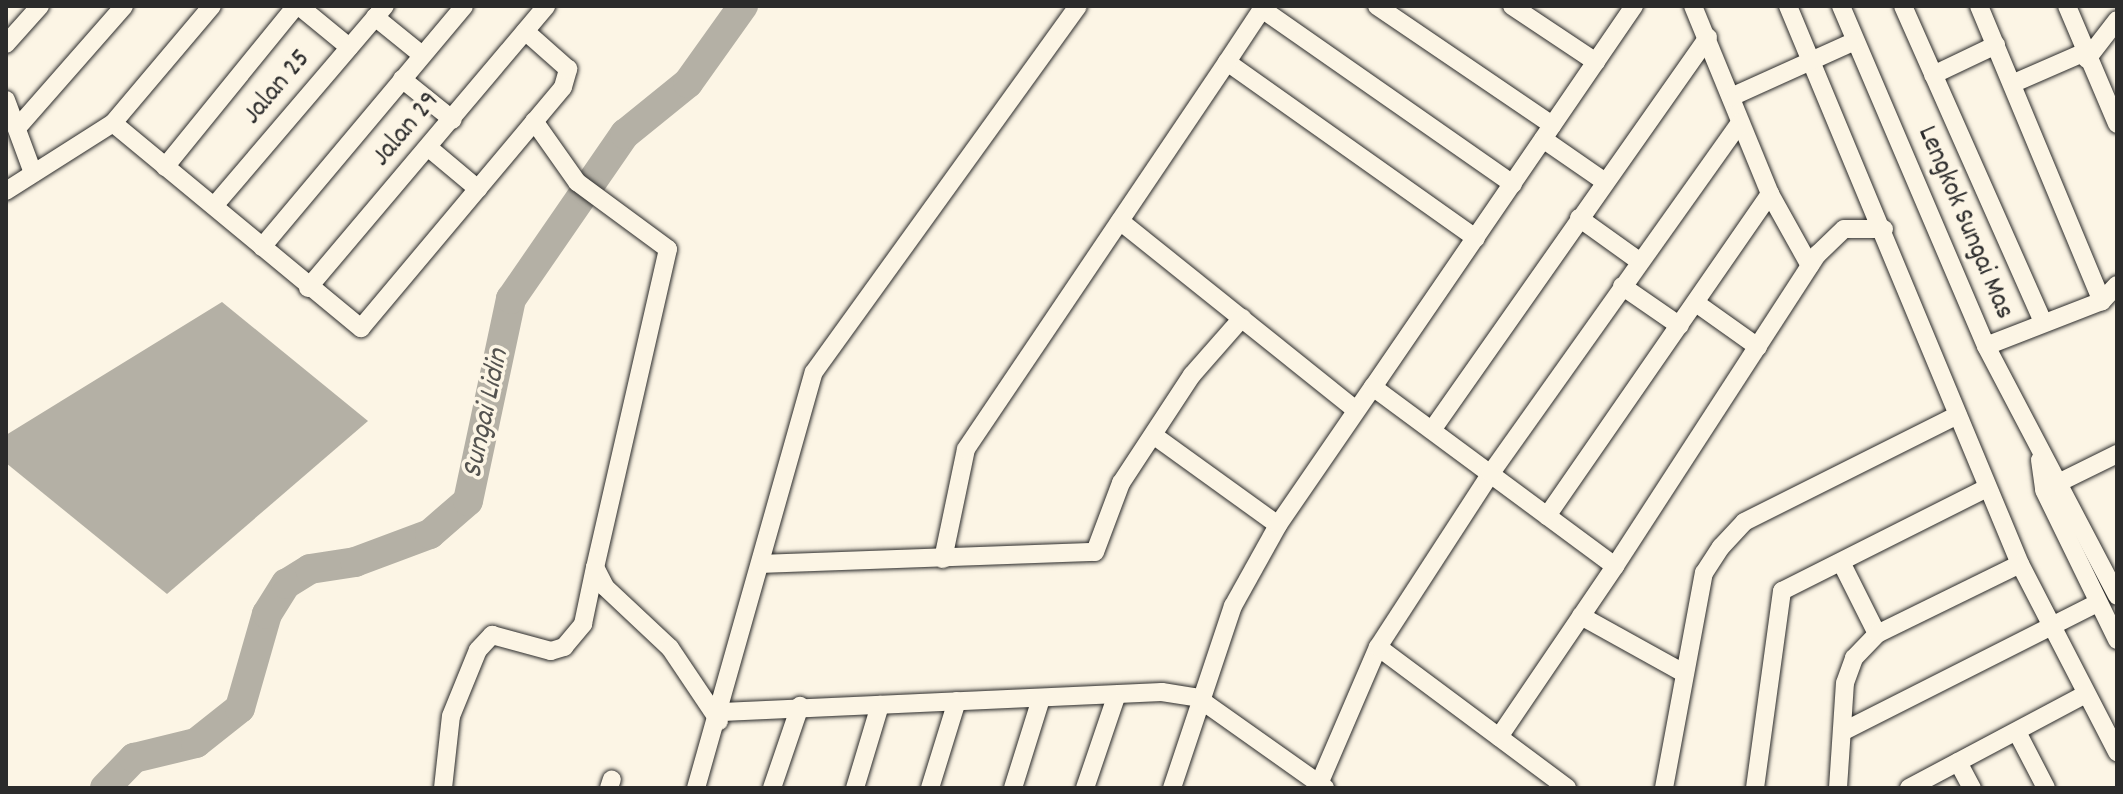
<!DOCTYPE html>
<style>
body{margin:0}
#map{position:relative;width:2123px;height:794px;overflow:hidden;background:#fcf5e5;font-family:Dekko,sans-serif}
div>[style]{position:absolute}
.water>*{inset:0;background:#b4b0a5}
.river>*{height:30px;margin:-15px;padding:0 15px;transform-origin:15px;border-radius:15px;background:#b4b0a5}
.roads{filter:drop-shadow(0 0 2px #2b2b2b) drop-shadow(0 0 2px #2b2b2b)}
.minor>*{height:18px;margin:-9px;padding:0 9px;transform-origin:9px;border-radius:9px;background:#fcf5e5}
span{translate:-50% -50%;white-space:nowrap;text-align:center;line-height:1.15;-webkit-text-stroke:7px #fcf5e5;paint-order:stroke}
.street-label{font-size:28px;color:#2b2b2b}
.water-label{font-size:30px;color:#545350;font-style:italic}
.frame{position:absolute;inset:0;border:8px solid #2b2b2b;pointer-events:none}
</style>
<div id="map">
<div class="water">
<div style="clip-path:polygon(222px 302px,368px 421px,167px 594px,6px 463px,6px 435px)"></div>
</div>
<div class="river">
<div style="left:105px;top:788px;width:42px;rotate:-46deg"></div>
<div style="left:134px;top:758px;width:64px;rotate:-13.6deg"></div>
<div style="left:196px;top:743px;width:56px;rotate:-38.5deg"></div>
<div style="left:240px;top:708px;width:98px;rotate:-74deg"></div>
<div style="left:267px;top:614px;width:36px;rotate:-58deg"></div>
<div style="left:286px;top:584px;width:28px;rotate:-32deg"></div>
<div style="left:310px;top:569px;width:46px;rotate:-8.8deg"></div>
<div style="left:355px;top:562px;width:80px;rotate:-20.5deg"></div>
<div style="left:430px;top:534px;width:50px;rotate:-41deg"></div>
<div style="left:468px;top:501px;width:207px;rotate:-78deg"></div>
<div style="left:511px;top:299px;width:201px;rotate:-55.4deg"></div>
<div style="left:625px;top:134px;width:81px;rotate:-39deg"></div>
<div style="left:688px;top:83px;width:95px;rotate:-54.5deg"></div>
</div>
<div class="roads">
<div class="minor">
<div style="left:299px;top:6px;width:65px;rotate:39.4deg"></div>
<div style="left:1264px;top:6px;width:67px;rotate:123.5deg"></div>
<div style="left:1227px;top:62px;width:305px;rotate:35.3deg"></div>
<div style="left:1377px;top:6px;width:212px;rotate:34.2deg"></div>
<div style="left:1512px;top:6px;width:101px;rotate:33.7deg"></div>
<div style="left:1634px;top:6px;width:462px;rotate:124.4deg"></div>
<div style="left:1373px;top:387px;width:301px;rotate:36.5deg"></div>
<div style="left:1615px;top:566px;width:372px;rotate:-57deg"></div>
<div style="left:1818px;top:254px;width:36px;rotate:-44deg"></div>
<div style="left:1844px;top:229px;width:40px"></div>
<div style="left:1693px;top:6px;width:203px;rotate:67.7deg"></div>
<div style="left:1770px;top:194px;width:82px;rotate:60.9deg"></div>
<div style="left:1788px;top:6px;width:604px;rotate:67.42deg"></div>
<div style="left:2020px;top:564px;width:212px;rotate:62.7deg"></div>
<div style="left:1841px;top:6px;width:370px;rotate:66.9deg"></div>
<div style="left:1986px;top:346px;width:282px;rotate:62.3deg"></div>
<div style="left:1903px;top:6px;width:346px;rotate:66.1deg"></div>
<div style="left:1979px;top:6px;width:320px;rotate:67.4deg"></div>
<div style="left:2067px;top:6px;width:128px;rotate:67deg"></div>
<div style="left:1262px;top:9px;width:306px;rotate:34.9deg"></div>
<div style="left:375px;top:17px;width:60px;rotate:39deg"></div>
<div style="left:6px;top:44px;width:51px;rotate:-48.2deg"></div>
<div style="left:2087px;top:59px;width:49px;rotate:-52.4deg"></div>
<div style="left:1933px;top:75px;width:70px;rotate:-25.5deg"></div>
<div style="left:402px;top:79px;width:65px;rotate:38.8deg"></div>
<div style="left:2014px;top:83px;width:77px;rotate:-23.6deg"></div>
<div style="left:1731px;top:97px;width:136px;rotate:-24.3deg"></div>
<div style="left:6px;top:100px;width:78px;rotate:69.7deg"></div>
<div style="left:534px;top:121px;width:75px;rotate:54.8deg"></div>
<div style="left:577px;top:182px;width:113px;rotate:36.4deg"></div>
<div style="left:668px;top:249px;width:326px;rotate:102.9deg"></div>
<div style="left:595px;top:567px;width:22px;rotate:63deg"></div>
<div style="left:605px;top:587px;width:89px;rotate:43.2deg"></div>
<div style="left:670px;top:648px;width:88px;rotate:56.1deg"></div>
<div style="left:113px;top:123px;width:322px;rotate:39.6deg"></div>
<div style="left:361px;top:328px;width:314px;rotate:-50deg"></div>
<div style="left:563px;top:87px;width:19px;rotate:-74deg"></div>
<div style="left:568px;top:69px;width:57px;rotate:-138.5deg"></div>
<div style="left:17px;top:128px;width:162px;rotate:-48.7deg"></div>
<div style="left:1543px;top:139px;width:75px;rotate:34.7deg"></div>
<div style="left:429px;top:148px;width:64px;rotate:39.9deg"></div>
<div style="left:165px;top:167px;width:208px;rotate:-50.9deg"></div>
<div style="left:6px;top:191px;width:127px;rotate:-32.4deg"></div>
<div style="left:113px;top:123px;width:153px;rotate:-49.8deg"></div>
<div style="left:214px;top:206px;width:263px;rotate:-49.5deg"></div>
<div style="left:1579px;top:218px;width:74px;rotate:35.6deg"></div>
<div style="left:1120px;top:221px;width:302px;rotate:38.7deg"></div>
<div style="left:262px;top:247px;width:314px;rotate:-50deg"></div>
<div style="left:1622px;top:286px;width:70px;rotate:34.6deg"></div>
<div style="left:308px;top:288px;width:369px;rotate:-49.8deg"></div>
<div style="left:1696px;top:303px;width:76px;rotate:35.4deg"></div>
<div style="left:1986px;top:346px;width:124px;rotate:-21.2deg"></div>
<div style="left:2102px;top:301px;width:22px;rotate:-47deg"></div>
<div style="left:1432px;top:430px;width:480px;rotate:-54.9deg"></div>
<div style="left:1156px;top:437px;width:150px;rotate:35.8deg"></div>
<div style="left:2040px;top:460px;width:30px;rotate:82deg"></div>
<div style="left:2044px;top:490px;width:167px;rotate:64deg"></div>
<div style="left:2050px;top:487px;width:75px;rotate:-26.2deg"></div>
<div style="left:1547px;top:516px;width:392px;rotate:-55.3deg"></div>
<div style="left:943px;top:559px;width:112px;rotate:-78.2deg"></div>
<div style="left:966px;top:449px;width:467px;rotate:-56deg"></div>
<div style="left:1841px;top:562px;width:80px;rotate:63.4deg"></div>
<div style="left:761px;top:564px;width:334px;rotate:-2.1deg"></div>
<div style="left:1095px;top:552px;width:74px;rotate:-69.4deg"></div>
<div style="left:1121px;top:483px;width:129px;rotate:-56.7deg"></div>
<div style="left:1192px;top:375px;width:76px;rotate:-48.7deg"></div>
<div style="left:1581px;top:616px;width:118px;rotate:29deg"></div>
<div style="left:1378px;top:647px;width:236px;rotate:36.7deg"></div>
<div style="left:722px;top:712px;width:440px;rotate:-2.6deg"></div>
<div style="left:1162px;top:692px;width:36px;rotate:9deg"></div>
<div style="left:1198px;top:698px;width:156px;rotate:35.3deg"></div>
<div style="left:1842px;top:732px;width:286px;rotate:-26.8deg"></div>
<div style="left:2017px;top:732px;width:63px;rotate:62.6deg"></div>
<div style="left:1499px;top:737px;width:207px;rotate:-55.8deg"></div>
<div style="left:1958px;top:762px;width:30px;rotate:62deg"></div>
<div style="left:1319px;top:784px;width:149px;rotate:-66.7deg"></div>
<div style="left:1378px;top:647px;width:207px;rotate:-57deg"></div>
<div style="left:1491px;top:473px;width:430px;rotate:-54.6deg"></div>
<div style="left:443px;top:788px;width:72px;rotate:-83.7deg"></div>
<div style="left:451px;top:716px;width:71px;rotate:-67.8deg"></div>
<div style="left:478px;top:650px;width:21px;rotate:-47deg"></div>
<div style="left:492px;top:635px;width:61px;rotate:15.2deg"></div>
<div style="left:551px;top:651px;width:14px;rotate:-17deg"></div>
<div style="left:564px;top:647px;width:30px;rotate:-50deg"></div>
<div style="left:583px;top:624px;width:58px;rotate:-78.1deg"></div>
<div style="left:609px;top:788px;width:9px;rotate:-72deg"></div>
<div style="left:696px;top:788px;width:432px;rotate:-74.2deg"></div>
<div style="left:814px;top:372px;width:451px;rotate:-54.2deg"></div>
<div style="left:772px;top:788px;width:87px;rotate:-71.1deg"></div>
<div style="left:855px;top:788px;width:87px;rotate:-73.2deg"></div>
<div style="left:930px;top:788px;width:91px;rotate:-72.8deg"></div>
<div style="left:1013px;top:788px;width:90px;rotate:-72.6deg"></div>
<div style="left:1085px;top:788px;width:96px;rotate:-71.2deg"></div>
<div style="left:1172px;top:788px;width:192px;rotate:-71.5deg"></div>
<div style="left:1233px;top:606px;width:93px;rotate:-60.9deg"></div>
<div style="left:1278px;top:525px;width:168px;rotate:-55.5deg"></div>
<div style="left:1664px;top:788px;width:219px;rotate:-79.5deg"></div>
<div style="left:1704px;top:573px;width:31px;rotate:-57deg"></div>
<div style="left:1721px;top:547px;width:34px;rotate:-47deg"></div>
<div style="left:1744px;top:522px;width:239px;rotate:-26.6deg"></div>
<div style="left:1755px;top:788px;width:199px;rotate:-82.2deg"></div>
<div style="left:1782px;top:591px;width:229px;rotate:-26.7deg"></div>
<div style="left:1838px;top:788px;width:105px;rotate:-86.2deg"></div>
<div style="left:1845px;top:683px;width:27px;rotate:-70deg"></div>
<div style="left:1854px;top:658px;width:33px;rotate:-46deg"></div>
<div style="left:1877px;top:634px;width:159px;rotate:-26.1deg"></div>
<div style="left:1909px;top:788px;width:200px;rotate:-28deg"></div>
</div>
</div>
<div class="street-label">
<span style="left:278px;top:88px;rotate:-50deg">Jalan 25</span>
<span style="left:407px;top:130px;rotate:-50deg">Jalan 29</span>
<span style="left:1964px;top:223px;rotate:67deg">Lengkok Sungai Mas</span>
</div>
<div class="water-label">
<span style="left:488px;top:414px;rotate:-78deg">Sungai Lidin</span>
</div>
<div class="frame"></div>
</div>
